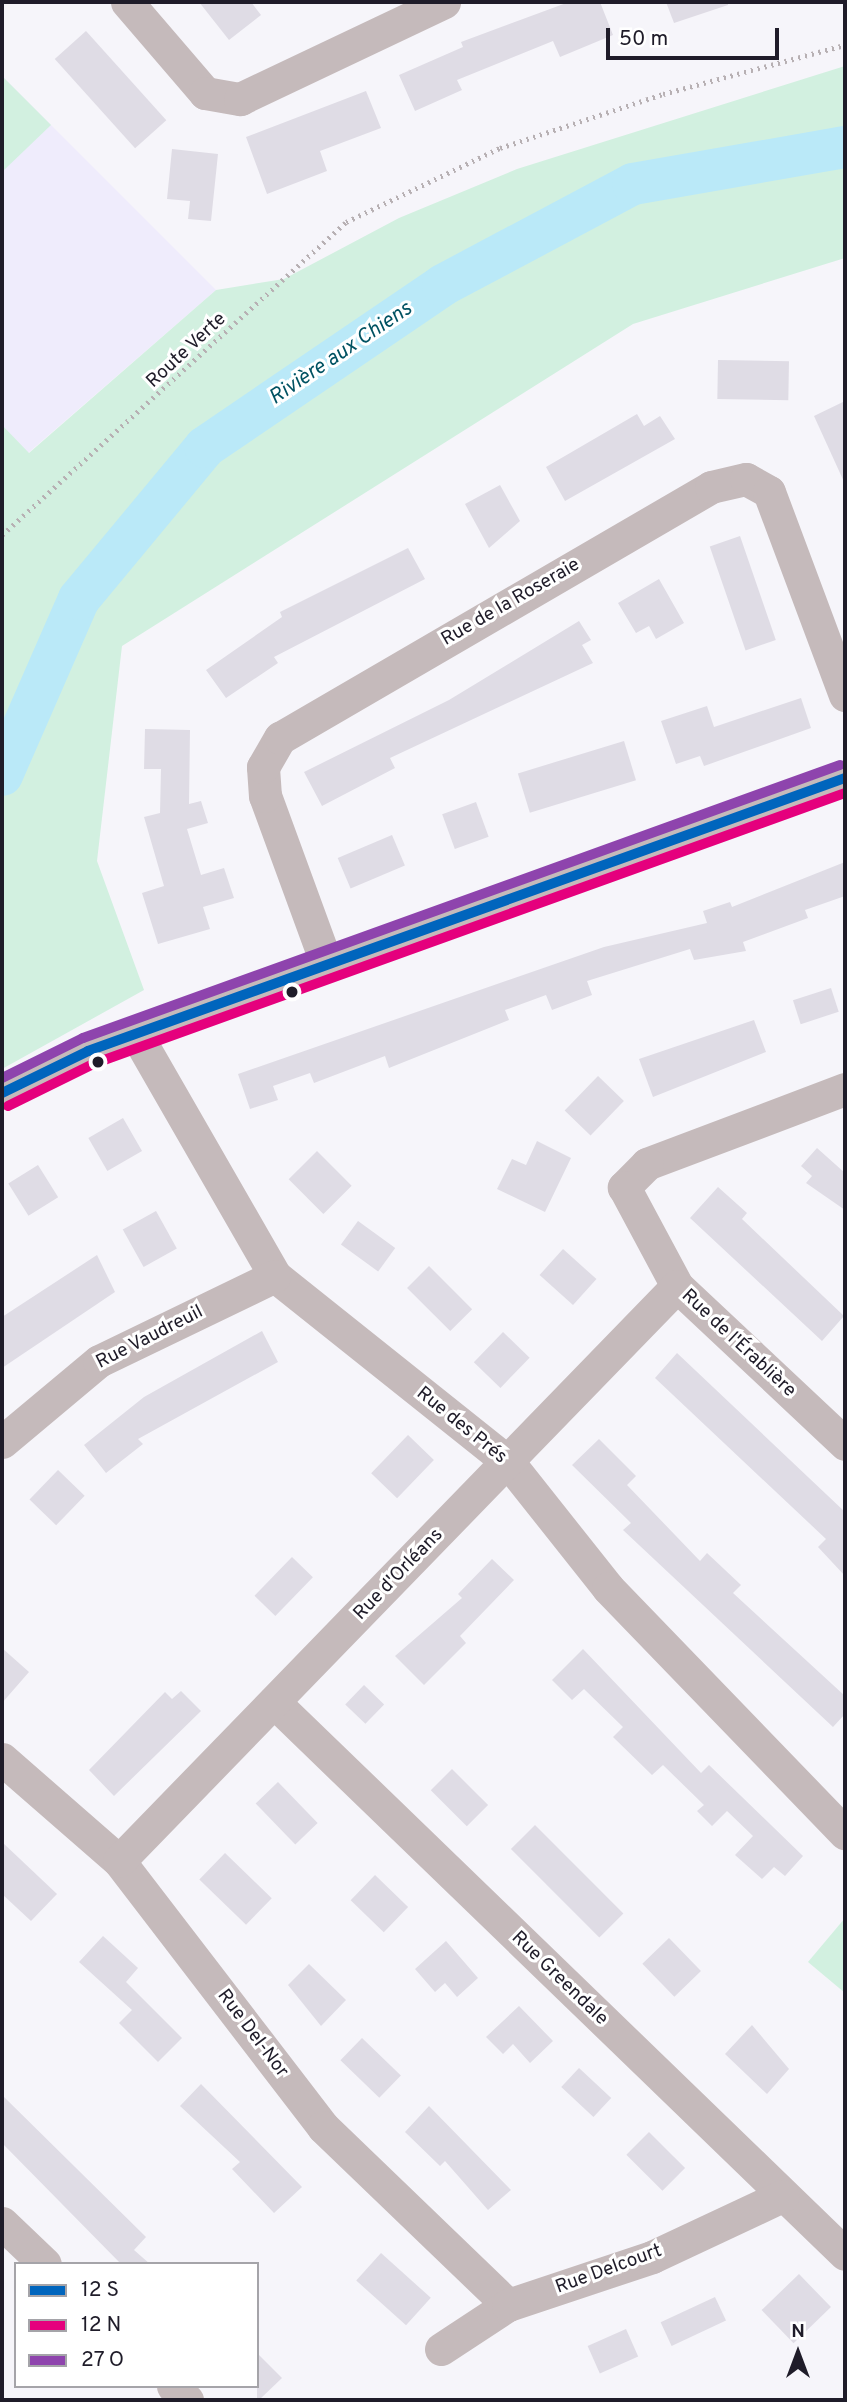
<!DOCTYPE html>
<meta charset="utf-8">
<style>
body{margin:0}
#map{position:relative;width:847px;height:2402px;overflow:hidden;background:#f6f5fa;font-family:Overpass,sans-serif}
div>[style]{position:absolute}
.built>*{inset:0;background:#efecfc}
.green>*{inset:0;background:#d2f0e0}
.river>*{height:42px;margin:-21px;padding:0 21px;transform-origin:21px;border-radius:21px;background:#bae9f8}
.building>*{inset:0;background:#dfdce5;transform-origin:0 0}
.path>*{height:4.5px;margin-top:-2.25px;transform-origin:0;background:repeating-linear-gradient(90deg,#b7b0b3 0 2px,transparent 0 7px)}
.minor>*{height:33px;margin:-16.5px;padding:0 16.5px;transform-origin:16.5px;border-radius:16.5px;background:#c5babb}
.bus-1>*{height:10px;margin:-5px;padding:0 5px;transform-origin:5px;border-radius:5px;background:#0065bd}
.bus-2>*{height:10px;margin:-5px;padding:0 5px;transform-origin:5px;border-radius:5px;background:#e5007d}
.bus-3>*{height:10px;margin:-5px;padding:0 5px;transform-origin:5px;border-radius:5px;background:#8e44ad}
.dots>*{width:19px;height:19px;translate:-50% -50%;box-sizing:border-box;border:4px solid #fff;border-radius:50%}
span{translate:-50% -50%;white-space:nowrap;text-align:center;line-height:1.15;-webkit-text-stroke:6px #fff;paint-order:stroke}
.street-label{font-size:19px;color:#1f1c29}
.water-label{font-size:21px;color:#005262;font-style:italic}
.frame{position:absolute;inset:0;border:4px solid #1f1c29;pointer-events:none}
.legend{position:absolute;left:14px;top:2262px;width:245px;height:126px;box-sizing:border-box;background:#fff;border:2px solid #a5a4a9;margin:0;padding:9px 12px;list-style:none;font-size:21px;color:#1f1c29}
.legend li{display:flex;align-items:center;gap:14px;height:35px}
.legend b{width:35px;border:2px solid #a5a4a9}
.north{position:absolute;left:763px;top:2318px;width:70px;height:70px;-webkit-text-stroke:5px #fff;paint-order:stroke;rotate:0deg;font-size:19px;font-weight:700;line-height:28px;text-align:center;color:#1f1c29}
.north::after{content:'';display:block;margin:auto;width:24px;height:32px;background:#1f1c29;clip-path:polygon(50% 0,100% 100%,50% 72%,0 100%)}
.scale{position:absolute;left:606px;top:28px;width:173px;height:32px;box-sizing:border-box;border:4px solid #1f1c29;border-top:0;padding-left:9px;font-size:21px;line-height:24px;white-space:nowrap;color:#1f1c29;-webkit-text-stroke:5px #fff;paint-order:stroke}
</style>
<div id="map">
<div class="built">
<div style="clip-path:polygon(2px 76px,216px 290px,28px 453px,2px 425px)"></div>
</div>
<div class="green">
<div style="clip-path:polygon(845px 66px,845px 258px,633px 324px,122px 646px,97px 861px,144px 990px,2px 1069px,2px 425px,29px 453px,216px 290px,284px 279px,399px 218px,517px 169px)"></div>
<div style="clip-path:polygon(2px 76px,51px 125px,2px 172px)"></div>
<div style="clip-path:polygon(845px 1918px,845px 1993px,808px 1962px)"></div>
</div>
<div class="river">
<div style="left:2px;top:775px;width:192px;rotate:-66.4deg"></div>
<div style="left:79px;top:599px;width:197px;rotate:-50.3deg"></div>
<div style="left:205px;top:447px;width:288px;rotate:-34.2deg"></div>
<div style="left:443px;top:285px;width:215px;rotate:-28deg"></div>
<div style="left:633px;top:184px;width:215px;rotate:-9.9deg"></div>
</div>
<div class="building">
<div style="clip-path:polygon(199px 2px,251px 2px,261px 15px,229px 40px)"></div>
<div style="clip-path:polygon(569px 2px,600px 2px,613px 35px,560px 57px,553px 41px,457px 80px,462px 90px,415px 111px,399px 75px,463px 47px,461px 42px)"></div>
<div style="clip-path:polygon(666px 2px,728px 2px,728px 5px,674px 23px)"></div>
<div style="left:86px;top:31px;width:120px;height:42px;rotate:48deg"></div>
<div style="clip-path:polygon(366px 91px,381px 128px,320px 151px,327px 171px,267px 194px,246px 137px)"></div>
<div style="clip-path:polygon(172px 149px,218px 154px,211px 221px,188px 219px,190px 201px,167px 199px)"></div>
<div style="left:718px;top:360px;width:71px;height:39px;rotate:1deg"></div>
<div style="clip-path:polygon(845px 401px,845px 484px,814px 416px)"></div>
<div style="clip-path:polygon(637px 414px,644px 426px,660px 416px,675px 439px,565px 501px,546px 467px)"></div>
<div style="clip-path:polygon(500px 485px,520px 521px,489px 548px,465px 504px)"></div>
<div style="left:740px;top:536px;width:110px;height:32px;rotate:71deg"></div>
<div style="clip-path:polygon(408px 548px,425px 579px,274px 657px,278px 663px,226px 698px,206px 670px,282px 617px,280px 612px)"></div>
<div style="clip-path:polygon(659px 579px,684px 623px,656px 639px,649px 626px,636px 633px,618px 603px)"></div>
<div style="clip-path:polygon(579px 621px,591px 640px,582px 645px,593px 663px,390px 758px,395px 768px,322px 806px,304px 772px,449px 700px)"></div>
<div style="clip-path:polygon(801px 698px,811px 728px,704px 766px,700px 756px,676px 764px,661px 721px,707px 706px,714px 727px)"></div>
<div style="clip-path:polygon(145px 729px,190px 730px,189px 804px,201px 801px,208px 823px,187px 829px,201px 875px,224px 868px,234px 898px,203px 907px,210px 929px,158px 944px,142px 893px,164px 886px,144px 817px,160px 813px,161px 769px,144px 769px)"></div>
<div style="left:624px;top:741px;width:41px;height:111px;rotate:73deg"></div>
<div style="left:476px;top:802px;width:37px;height:36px;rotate:70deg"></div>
<div style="left:392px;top:835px;width:33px;height:59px;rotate:67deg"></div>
<div style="clip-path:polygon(845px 862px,845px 896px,805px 910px,808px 918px,743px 942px,746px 951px,694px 960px,690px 949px,587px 981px,592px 995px,552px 1010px,546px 995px,505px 1010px,509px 1020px,389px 1068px,385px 1056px,314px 1083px,310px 1073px,273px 1086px,278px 1100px,250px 1109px,238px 1074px,604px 947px,707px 923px,703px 911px,730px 902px,732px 907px)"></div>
<div style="left:831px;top:988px;width:25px;height:40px;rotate:72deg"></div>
<div style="clip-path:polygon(754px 1020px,766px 1052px,653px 1097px,639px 1059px)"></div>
<div style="left:598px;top:1076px;width:36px;height:48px;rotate:44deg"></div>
<div style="left:123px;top:1118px;width:38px;height:40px;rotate:60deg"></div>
<div style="clip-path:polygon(537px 1141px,571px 1158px,545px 1212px,497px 1189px,512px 1159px,526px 1165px)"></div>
<div style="clip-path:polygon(817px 1148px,845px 1173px,845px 1210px,806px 1183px,812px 1176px,801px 1166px)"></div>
<div style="left:317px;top:1151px;width:49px;height:40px;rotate:45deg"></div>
<div style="left:38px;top:1165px;width:38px;height:35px;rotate:58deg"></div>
<div style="clip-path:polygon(718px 1187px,747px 1213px,742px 1219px,844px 1316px,822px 1341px,690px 1218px)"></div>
<div style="left:156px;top:1211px;width:43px;height:38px;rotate:61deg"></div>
<div style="left:358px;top:1221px;width:46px;height:29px;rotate:36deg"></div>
<div style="left:563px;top:1249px;width:45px;height:35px;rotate:42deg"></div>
<div style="clip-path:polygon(97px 1255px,115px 1292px,2px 1368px,2px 1317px)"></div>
<div style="left:429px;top:1266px;width:61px;height:31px;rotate:45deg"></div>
<div style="clip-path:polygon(262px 1331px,278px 1362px,138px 1439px,143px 1444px,106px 1473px,84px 1445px,144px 1397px)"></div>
<div style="left:503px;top:1332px;width:37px;height:42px;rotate:44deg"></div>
<div style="clip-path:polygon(677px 1353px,845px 1512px,845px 1576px,818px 1547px,826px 1539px,655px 1378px)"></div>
<div style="left:408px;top:1435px;width:36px;height:53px;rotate:44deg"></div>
<div style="clip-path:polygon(599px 1439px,636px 1476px,627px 1485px,700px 1561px,707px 1553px,741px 1585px,733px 1593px,845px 1696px,845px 1714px,833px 1727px,623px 1530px,631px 1523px,572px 1465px)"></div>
<div style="left:58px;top:1470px;width:37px;height:41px;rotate:44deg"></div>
<div style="left:292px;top:1557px;width:29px;height:54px;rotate:44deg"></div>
<div style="clip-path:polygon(492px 1559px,514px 1580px,460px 1636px,466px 1643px,424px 1685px,395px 1656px,462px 1598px,458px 1594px)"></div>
<div style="clip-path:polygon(2px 1648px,29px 1672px,2px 1703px)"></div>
<div style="clip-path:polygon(583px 1649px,701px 1773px,709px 1765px,803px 1856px,785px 1876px,774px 1867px,762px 1879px,735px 1855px,753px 1836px,727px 1811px,712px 1826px,697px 1811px,704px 1805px,663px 1765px,652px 1775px,613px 1737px,623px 1727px,584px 1689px,572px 1700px,552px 1680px)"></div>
<div style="left:364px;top:1685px;width:28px;height:27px;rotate:44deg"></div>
<div style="clip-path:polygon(181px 1691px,201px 1711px,114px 1796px,89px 1770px,165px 1692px,172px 1699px)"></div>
<div style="left:452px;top:1769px;width:51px;height:30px;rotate:45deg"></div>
<div style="left:278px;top:1782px;width:57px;height:31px;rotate:46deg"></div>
<div style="left:535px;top:1825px;width:125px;height:34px;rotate:45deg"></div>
<div style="clip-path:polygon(2px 1842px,57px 1894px,31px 1921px,2px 1894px)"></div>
<div style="left:225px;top:1853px;width:65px;height:37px;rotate:44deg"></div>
<div style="left:375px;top:1875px;width:46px;height:35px;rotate:44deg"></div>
<div style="clip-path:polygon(103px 1936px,138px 1968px,126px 1982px,182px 2038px,158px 2062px,119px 2023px,132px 2010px,79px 1962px)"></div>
<div style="left:669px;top:1938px;width:46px;height:37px;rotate:46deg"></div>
<div style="clip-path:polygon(446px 1941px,478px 1978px,457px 1997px,445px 1983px,435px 1992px,415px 1969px)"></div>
<div style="clip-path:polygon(309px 1964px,346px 2000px,321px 2026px,288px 1985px)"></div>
<div style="clip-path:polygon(519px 2006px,553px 2041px,530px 2063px,513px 2044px,503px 2054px,486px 2037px)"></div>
<div style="clip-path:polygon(752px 2025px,789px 2069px,767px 2094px,725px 2054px)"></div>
<div style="left:362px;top:2038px;width:54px;height:31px;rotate:44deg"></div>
<div style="left:579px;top:2068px;width:44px;height:26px;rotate:43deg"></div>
<div style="clip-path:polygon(201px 2084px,302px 2187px,274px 2213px,232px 2169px,240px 2162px,180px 2106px)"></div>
<div style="clip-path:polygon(2px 2095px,146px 2237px,134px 2250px,150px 2264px,121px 2264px,2px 2143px)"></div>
<div style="clip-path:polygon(429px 2106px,511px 2190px,488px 2210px,445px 2161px,440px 2166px,405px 2132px)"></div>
<div style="left:649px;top:2132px;width:51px;height:32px;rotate:45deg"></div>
<div style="left:381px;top:2253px;width:67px;height:37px;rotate:42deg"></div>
<div style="left:799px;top:2274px;width:46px;height:52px;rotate:46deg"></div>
<div style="left:715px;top:2297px;width:26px;height:60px;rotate:65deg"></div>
<div style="left:626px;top:2329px;width:30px;height:42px;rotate:66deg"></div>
<div style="clip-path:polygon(257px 2353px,282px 2378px,259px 2400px,257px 2400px)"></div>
</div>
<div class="path">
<div style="left:2px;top:535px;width:465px;rotate:-42.3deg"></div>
<div style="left:346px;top:222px;width:171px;rotate:-25.7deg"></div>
<div style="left:500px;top:148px;width:172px;rotate:-18.3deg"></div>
<div style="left:663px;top:94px;width:188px;rotate:-15.1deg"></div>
</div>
<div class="minor">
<div style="left:127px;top:2px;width:120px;rotate:49.4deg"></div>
<div style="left:205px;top:93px;width:36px;rotate:10deg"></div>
<div style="left:240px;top:99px;width:226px;rotate:-25.4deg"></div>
<div style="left:327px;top:965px;width:180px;rotate:-110.1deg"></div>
<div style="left:265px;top:796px;width:29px;rotate:-94deg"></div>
<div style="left:263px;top:767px;width:34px;rotate:-60deg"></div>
<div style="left:280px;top:738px;width:499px;rotate:-30.2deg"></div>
<div style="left:711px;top:487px;width:36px;rotate:-13deg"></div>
<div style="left:746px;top:479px;width:26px;rotate:29deg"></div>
<div style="left:769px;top:492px;width:217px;rotate:69.5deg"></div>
<div style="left:136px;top:1034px;width:279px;rotate:60.1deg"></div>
<div style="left:275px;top:1276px;width:300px;rotate:38.6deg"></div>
<div style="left:509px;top:1463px;width:159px;rotate:51.6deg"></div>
<div style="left:608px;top:1588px;width:341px;rotate:46deg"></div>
<div style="left:845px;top:1089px;width:212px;rotate:159.3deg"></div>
<div style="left:647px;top:1164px;width:33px;rotate:135deg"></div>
<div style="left:624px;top:1187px;width:112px;rotate:61.8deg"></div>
<div style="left:677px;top:1286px;width:231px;rotate:43.2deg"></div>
<div style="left:2px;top:1093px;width:96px;rotate:-26deg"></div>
<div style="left:88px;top:1051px;width:805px;rotate:-19.83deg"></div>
<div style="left:2px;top:1442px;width:126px;rotate:-39.9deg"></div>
<div style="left:99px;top:1361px;width:195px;rotate:-25.8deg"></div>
<div style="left:274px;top:1702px;width:794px;rotate:44.03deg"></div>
<div style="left:2px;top:1759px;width:155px;rotate:41.1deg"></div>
<div style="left:119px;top:1861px;width:335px;rotate:52.5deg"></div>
<div style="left:323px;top:2127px;width:257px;rotate:43.9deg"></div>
<div style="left:119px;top:1861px;width:801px;rotate:-45.86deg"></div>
<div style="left:2px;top:2223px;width:59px;rotate:43.6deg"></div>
<div style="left:441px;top:2349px;width:80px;rotate:-33.3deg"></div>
<div style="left:508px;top:2305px;width:152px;rotate:-18.4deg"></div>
<div style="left:652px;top:2257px;width:144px;rotate:-25.1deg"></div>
<div style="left:173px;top:2386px;width:20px;rotate:45deg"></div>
</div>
<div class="bus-1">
<div style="left:2px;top:1093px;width:96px;rotate:-26deg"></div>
<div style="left:88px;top:1051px;width:805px;rotate:-19.83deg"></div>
</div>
<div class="bus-2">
<div style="left:8px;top:1106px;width:95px;rotate:-26.3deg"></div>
<div style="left:93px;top:1064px;width:799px;rotate:-19.82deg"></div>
</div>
<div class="bus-3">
<div style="left:2px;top:1078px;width:90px;rotate:-26.3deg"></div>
<div style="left:83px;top:1038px;width:805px;rotate:-19.83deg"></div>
</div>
<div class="dots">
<div style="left:292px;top:992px;background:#1f1c29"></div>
<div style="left:98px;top:1062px;background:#1f1c29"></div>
</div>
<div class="street-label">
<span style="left:187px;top:351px;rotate:-43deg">Route Verte</span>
<span style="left:511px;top:603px;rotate:-30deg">Rue de la Roseraie</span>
<span style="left:150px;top:1338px;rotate:-27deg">Rue Vaudreuil</span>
<span style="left:738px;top:1344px;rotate:43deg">Rue de l'Érablière</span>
<span style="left:461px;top:1426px;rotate:39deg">Rue des Prés</span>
<span style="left:399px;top:1575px;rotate:-46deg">Rue d'Orléans</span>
<span style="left:559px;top:1979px;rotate:44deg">Rue Greendale</span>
<span style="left:252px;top:2034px;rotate:53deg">Rue Del-Nor</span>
<span style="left:609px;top:2270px;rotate:-20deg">Rue Delcourt</span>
</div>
<div class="water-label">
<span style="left:341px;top:354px;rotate:-34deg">Rivière aux Chiens</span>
</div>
<div class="frame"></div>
<ul class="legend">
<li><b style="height:9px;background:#0065bd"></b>12 S</li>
<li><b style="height:9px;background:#e5007d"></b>12 N</li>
<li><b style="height:9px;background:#8e44ad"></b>27 O</li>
</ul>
<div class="north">N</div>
<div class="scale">50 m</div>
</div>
